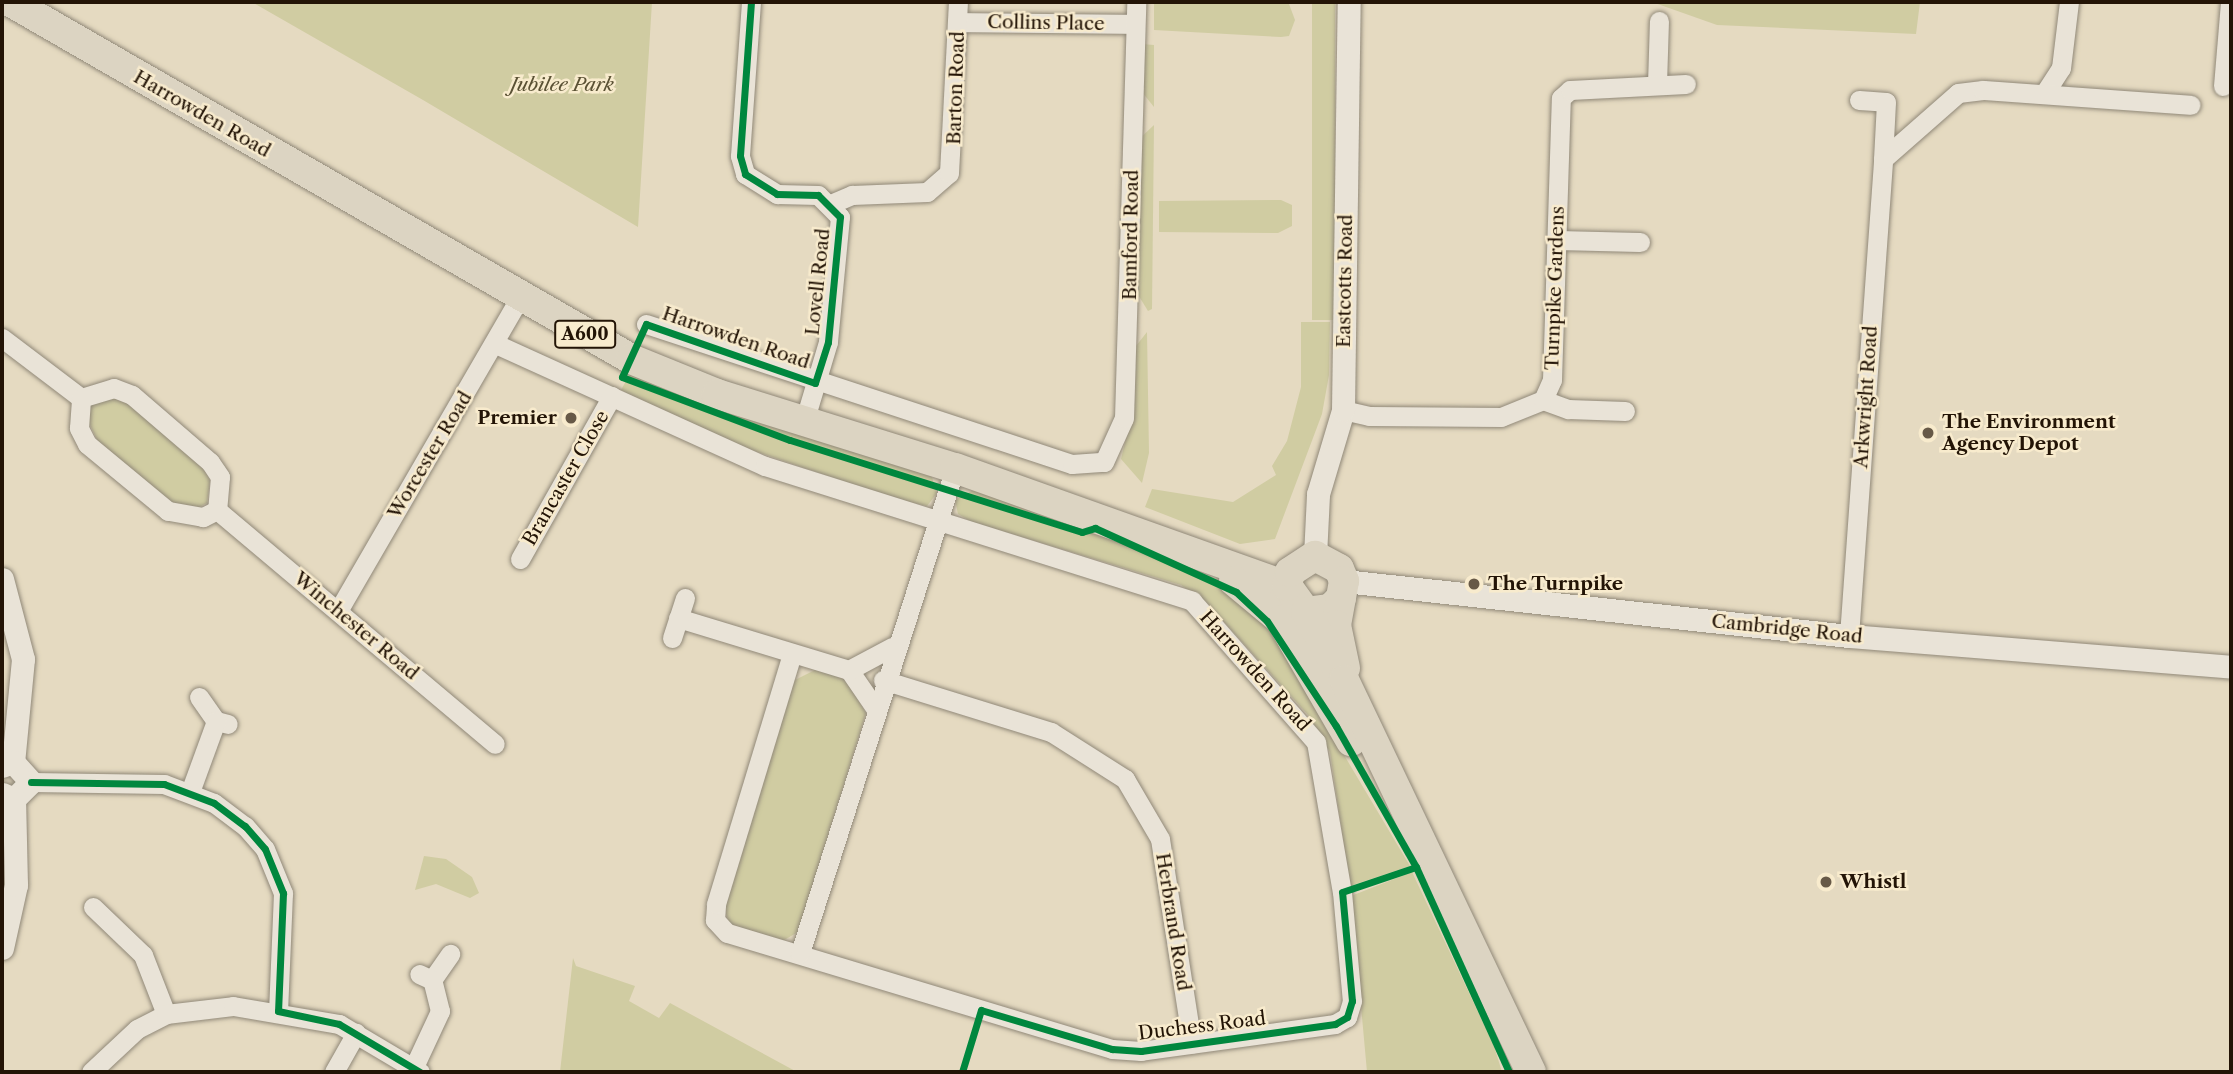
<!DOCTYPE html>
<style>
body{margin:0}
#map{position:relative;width:2233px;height:1074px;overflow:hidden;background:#e5dac1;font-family:"Libre Caslon Text",serif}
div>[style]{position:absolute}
.green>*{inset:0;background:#d0cca2;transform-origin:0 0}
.roads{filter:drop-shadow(0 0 2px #908878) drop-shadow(0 0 2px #908878)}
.minor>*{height:19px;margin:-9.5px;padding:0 9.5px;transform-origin:9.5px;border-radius:9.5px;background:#e9e3d7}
.tertiary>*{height:23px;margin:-11.5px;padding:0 11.5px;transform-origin:11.5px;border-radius:11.5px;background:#e9e3d7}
.primary>*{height:30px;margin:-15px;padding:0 15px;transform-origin:15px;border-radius:15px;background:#dcd4c2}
.cycleway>*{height:7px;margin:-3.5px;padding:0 3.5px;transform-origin:3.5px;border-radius:3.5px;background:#00873e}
.dots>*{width:19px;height:19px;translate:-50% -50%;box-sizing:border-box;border:4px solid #f8ebcd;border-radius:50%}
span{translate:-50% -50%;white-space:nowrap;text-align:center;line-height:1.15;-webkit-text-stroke:5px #f8ebcd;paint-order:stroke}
.shield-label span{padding:2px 5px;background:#f8ebcd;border:2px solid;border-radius:5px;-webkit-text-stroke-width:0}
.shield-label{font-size:18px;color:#231406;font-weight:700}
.street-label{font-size:19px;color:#231406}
.park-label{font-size:19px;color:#5a5134;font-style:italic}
.poi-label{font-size:19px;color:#231406;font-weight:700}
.right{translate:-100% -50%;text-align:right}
.left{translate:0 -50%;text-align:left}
.frame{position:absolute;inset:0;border:4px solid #231406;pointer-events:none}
</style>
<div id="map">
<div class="green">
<div style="clip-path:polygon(252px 2px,652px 2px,638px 227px,423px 100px)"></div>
<div style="clip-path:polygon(1154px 2px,1276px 2px,1289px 4px,1295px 20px,1289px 36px,1281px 37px,1154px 30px)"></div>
<div style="left:1312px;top:2px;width:23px;height:318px"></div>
<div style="clip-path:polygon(1652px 2px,1920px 2px,1916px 34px,1717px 25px)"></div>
<div style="clip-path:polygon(1142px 44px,1154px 45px,1154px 107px,1142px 92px)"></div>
<div style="clip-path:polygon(1154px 125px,1152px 309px,1148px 311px,1137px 293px,1138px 140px)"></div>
<div style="clip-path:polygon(1281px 200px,1292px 205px,1292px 226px,1278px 233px,1159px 232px,1159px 201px)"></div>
<div style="clip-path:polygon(1301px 322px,1330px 322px,1329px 375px,1322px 414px,1275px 539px,1240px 544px,1145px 507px,1152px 489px,1233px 502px,1276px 475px,1272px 466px,1287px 441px,1301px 387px)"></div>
<div style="clip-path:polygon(1147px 332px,1149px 453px,1142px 483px,1121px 459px,1135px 401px,1136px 346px)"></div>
<div style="clip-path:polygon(632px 370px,931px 474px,937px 493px,927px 506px,896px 499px,707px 435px,621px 390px)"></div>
<div style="clip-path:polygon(114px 398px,128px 402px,203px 466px,210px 481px,207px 503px,195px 509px,170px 504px,100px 446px,85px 414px,91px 403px)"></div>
<div style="clip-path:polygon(979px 487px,1085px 521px,1235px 594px,1265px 622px,1410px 866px,1350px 886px,1330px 752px,1309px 716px,1208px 604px,1181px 585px,972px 522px,958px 514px,955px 500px)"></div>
<div style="clip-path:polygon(819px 668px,843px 675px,866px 713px,798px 932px,779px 943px,731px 928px,722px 902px,791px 682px)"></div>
<div style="clip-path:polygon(424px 856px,446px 859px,472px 877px,479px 893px,470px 898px,436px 884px,415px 890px)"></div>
<div style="clip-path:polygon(1412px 872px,1494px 1046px,1502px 1072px,1367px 1072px,1351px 896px)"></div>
<div style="clip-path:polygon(573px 958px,576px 966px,635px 986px,629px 1001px,659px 1018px,670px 1003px,797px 1072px,560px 1072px)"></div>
</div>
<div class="roads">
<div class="minor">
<div style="left:751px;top:2px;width:154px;rotate:94.1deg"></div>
<div style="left:740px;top:156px;width:19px;rotate:74deg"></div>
<div style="left:745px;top:174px;width:38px;rotate:32deg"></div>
<div style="left:777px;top:194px;width:41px;rotate:1.4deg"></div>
<div style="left:818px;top:195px;width:31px;rotate:45deg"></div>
<div style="left:840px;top:217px;width:126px;rotate:95.5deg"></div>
<div style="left:828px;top:342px;width:84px;rotate:106.7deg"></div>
<div style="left:958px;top:22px;width:177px;rotate:0.6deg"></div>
<div style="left:1657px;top:84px;width:63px;rotate:-88.2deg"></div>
<div style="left:2223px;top:86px;width:84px;rotate:-85.2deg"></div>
<div style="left:2044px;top:94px;width:31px;rotate:-57deg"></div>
<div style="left:2061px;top:68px;width:66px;rotate:-83.1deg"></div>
<div style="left:1859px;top:100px;width:27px;rotate:4deg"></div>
<div style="left:1886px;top:102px;width:57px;rotate:93deg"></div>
<div style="left:833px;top:203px;width:21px;rotate:-23deg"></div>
<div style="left:852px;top:195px;width:75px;rotate:-2.3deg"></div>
<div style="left:927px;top:192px;width:29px;rotate:-41deg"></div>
<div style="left:949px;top:173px;width:171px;rotate:-87deg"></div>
<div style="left:1557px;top:240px;width:83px;rotate:1.4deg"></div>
<div style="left:646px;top:324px;width:448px;rotate:18.2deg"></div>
<div style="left:1072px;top:464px;width:32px;rotate:-4deg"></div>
<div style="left:1104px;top:462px;width:48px;rotate:-65.6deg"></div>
<div style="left:1124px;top:418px;width:416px;rotate:-88.3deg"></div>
<div style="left:2px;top:338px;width:99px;rotate:37.2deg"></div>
<div style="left:498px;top:345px;width:293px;rotate:24.4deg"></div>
<div style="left:765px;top:466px;width:448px;rotate:17.5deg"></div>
<div style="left:1192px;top:601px;width:188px;rotate:48.7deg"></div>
<div style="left:1316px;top:742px;width:152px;rotate:80.2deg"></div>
<div style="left:1342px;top:892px;width:109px;rotate:84.8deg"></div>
<div style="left:1352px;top:1001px;width:17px;rotate:107deg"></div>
<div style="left:1347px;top:1017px;width:14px;rotate:150deg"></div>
<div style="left:1335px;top:1024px;width:196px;rotate:172.1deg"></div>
<div style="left:1141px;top:1051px;width:29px;rotate:-176deg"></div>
<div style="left:1112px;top:1049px;width:402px;rotate:-163.2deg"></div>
<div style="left:727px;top:933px;width:18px;rotate:-133deg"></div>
<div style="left:715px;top:920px;width:16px;rotate:-86deg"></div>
<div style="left:716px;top:904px;width:261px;rotate:-73.1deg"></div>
<div style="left:114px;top:388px;width:19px;rotate:21deg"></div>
<div style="left:132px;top:395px;width:103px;rotate:40.7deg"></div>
<div style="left:210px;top:462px;width:18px;rotate:56deg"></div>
<div style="left:220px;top:477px;width:33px;rotate:95deg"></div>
<div style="left:217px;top:510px;width:16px;rotate:153deg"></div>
<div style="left:203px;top:517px;width:36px;rotate:-170deg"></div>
<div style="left:168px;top:511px;width:105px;rotate:-140.4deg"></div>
<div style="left:87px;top:444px;width:18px;rotate:-117deg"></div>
<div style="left:79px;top:428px;width:30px;rotate:-86deg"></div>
<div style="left:81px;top:398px;width:34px;rotate:-17deg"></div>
<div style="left:1543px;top:400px;width:27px;rotate:20deg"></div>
<div style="left:1568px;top:409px;width:57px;rotate:2deg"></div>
<div style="left:1343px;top:410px;width:27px;rotate:13deg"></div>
<div style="left:1369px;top:416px;width:132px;rotate:0.4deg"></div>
<div style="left:1501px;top:417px;width:45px;rotate:-22deg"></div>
<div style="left:1543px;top:400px;width:22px;rotate:-66deg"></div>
<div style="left:1552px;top:380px;width:282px;rotate:-88.2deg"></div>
<div style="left:1561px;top:98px;width:12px;rotate:-42deg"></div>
<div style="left:1570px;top:90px;width:116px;rotate:-3deg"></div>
<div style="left:217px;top:510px;width:363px;rotate:40.1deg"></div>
<div style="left:520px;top:559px;width:187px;rotate:-60.6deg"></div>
<div style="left:338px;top:611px;width:361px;rotate:-59.9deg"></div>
<div style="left:678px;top:618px;width:179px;rotate:16.9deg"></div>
<div style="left:849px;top:670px;width:46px;rotate:55.6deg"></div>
<div style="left:1849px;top:636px;width:478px;rotate:-85.9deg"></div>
<div style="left:1883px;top:159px;width:100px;rotate:-41.3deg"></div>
<div style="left:1958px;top:93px;width:25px;rotate:-7deg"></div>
<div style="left:1983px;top:90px;width:208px;rotate:4.1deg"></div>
<div style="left:672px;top:638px;width:42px;rotate:-72deg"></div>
<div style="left:849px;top:670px;width:49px;rotate:-28.1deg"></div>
<div style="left:883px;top:680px;width:176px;rotate:17.2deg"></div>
<div style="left:1051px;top:732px;width:88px;rotate:32.4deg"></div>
<div style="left:1125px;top:779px;width:69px;rotate:59.7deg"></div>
<div style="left:1160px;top:839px;width:207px;rotate:81.1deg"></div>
<div style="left:199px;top:697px;width:29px;rotate:55deg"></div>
<div style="left:216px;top:721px;width:12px;rotate:14deg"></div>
<div style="left:31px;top:782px;width:133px;rotate:0.9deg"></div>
<div style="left:164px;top:784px;width:53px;rotate:20.8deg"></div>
<div style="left:214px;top:803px;width:39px;rotate:37deg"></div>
<div style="left:245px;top:826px;width:30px;rotate:49deg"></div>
<div style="left:265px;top:849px;width:48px;rotate:67.8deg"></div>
<div style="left:283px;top:893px;width:118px;rotate:92.4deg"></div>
<div style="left:190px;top:792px;width:76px;rotate:-69.9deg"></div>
<div style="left:93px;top:907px;width:69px;rotate:43.8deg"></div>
<div style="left:143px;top:955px;width:63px;rotate:68.7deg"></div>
<div style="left:800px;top:953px;width:509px;rotate:-72.28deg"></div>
<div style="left:432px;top:980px;width:32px;rotate:-55deg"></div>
<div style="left:413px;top:1069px;width:64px;rotate:-65deg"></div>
<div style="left:440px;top:1011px;width:32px;rotate:-104deg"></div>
<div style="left:432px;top:980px;width:14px;rotate:-155deg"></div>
<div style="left:91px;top:1072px;width:63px;rotate:-43.1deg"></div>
<div style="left:137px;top:1029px;width:33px;rotate:-27deg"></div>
<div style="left:166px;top:1014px;width:67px;rotate:-6.8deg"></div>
<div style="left:233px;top:1006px;width:108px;rotate:9.6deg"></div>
<div style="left:339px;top:1024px;width:94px;rotate:30.7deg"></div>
<div style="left:334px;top:1072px;width:45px;rotate:-60.6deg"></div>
</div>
<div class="tertiary">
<div style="left:1315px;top:556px;width:62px;rotate:-87.2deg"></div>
<div style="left:1318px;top:494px;width:88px;rotate:-73.4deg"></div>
<div style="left:1343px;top:410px;width:408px;rotate:-89.2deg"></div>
<div style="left:2px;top:579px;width:83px;rotate:75.3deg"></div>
<div style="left:23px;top:659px;width:103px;rotate:95.5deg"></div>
<div style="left:1344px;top:581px;width:508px;rotate:6.22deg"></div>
<div style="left:1849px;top:636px;width:383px;rotate:4.6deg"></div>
<div style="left:2px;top:766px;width:12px;rotate:-20deg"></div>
<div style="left:13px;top:762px;width:27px;rotate:48deg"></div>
<div style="left:31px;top:782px;width:24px;rotate:135deg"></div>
<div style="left:14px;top:799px;width:13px;rotate:-157deg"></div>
<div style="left:2px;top:948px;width:65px;rotate:-77.5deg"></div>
<div style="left:16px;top:885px;width:86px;rotate:-91.3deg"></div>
</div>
<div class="primary">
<div style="left:11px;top:2px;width:715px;rotate:29.93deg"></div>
<div style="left:631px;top:359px;width:93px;rotate:22.1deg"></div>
<div style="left:717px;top:394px;width:249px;rotate:17.3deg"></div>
<div style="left:955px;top:468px;width:352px;rotate:19.6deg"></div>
<div style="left:1234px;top:581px;width:61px;rotate:39.7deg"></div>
<div style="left:1281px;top:620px;width:140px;rotate:60deg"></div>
<div style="left:1341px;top:598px;width:16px;rotate:135deg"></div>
<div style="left:1330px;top:609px;width:24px;rotate:173deg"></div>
<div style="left:1306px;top:612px;width:32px;rotate:-126deg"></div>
<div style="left:1287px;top:586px;width:14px;rotate:-78deg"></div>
<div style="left:1290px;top:572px;width:30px;rotate:-33deg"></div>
<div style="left:1315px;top:556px;width:27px;rotate:28deg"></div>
<div style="left:1339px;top:569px;width:13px;rotate:67deg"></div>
<div style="left:1344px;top:581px;width:45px;rotate:100.3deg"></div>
<div style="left:1336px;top:625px;width:44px;rotate:78.2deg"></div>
<div style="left:1306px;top:612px;width:78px;rotate:60.8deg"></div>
<div style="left:1344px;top:680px;width:434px;rotate:64.5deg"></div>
</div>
</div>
<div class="cycleway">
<div style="left:751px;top:2px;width:154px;rotate:94.1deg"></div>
<div style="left:740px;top:156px;width:19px;rotate:74deg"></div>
<div style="left:745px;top:174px;width:38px;rotate:32deg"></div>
<div style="left:777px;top:194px;width:41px;rotate:1.4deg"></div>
<div style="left:818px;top:195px;width:31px;rotate:45deg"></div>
<div style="left:840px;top:217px;width:126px;rotate:95.5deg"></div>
<div style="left:828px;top:342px;width:43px;rotate:107.6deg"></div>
<div style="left:815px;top:383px;width:179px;rotate:-160.8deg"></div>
<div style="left:646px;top:324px;width:58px;rotate:114.4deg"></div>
<div style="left:622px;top:377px;width:179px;rotate:20.6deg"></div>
<div style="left:790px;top:440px;width:306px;rotate:17.5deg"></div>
<div style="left:1082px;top:532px;width:14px;rotate:-17deg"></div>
<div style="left:1095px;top:528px;width:155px;rotate:24.4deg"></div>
<div style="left:1236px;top:592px;width:42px;rotate:43.1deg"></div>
<div style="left:1267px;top:621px;width:126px;rotate:56.7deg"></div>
<div style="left:1336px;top:726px;width:162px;rotate:60.4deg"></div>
<div style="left:1416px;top:867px;width:225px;rotate:65.6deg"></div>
<div style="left:31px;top:782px;width:133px;rotate:0.9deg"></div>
<div style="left:164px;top:784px;width:53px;rotate:20.8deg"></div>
<div style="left:214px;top:803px;width:39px;rotate:37deg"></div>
<div style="left:245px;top:826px;width:30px;rotate:49deg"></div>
<div style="left:265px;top:849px;width:48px;rotate:67.8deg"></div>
<div style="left:283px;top:893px;width:118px;rotate:92.4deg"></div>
<div style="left:278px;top:1011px;width:62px;rotate:12deg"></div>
<div style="left:339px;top:1024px;width:94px;rotate:30.7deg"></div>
<div style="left:962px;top:1072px;width:65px;rotate:-73deg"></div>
<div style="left:981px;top:1010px;width:137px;rotate:16.6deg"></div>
<div style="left:1112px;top:1049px;width:29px;rotate:4deg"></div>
<div style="left:1141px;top:1051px;width:196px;rotate:-7.9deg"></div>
<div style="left:1335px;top:1024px;width:14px;rotate:-30deg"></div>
<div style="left:1347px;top:1017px;width:17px;rotate:-73deg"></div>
<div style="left:1352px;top:1001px;width:109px;rotate:-95.2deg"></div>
<div style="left:1342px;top:892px;width:78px;rotate:-18.7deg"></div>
</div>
<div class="dots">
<div style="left:571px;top:418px;background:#675947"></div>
<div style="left:1928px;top:433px;background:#675947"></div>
<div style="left:1474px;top:584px;background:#675947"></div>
<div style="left:1826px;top:882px;background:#675947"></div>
</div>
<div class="shield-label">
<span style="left:585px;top:334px">A600</span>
</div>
<div class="street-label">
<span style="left:1046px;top:23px;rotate:1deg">Collins Place</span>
<span style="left:956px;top:88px;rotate:-88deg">Barton Road</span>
<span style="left:202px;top:114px;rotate:30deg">Harrowden Road</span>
<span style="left:1131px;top:235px;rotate:-89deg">Bamford Road</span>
<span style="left:1345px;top:281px;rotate:-89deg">Eastcotts Road</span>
<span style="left:818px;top:282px;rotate:-84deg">Lovell Road</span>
<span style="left:1555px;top:288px;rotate:-88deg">Turnpike Gardens</span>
<span style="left:736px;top:338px;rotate:19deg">Harrowden Road</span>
<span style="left:1866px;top:397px;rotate:-86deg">Arkwright Road</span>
<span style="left:430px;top:455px;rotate:-59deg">Worcester Road</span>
<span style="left:566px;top:478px;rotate:-60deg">Brancaster Close</span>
<span style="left:356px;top:626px;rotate:40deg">Winchester Road</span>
<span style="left:1787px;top:629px;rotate:6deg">Cambridge Road</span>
<span style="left:1255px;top:671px;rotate:48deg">Harrowden Road</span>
<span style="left:1173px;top:922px;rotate:81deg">Herbrand Road</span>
<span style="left:1202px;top:1026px;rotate:-7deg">Duchess Road</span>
</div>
<div class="park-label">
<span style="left:562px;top:85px">Jubilee Park</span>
</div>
<div class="poi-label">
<span class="right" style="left:557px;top:418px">Premier</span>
<span class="left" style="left:1942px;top:433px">The Environment<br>Agency Depot</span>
<span class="left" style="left:1488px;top:584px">The Turnpike</span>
<span class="left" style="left:1840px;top:882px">Whistl</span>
</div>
<div class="frame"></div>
</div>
